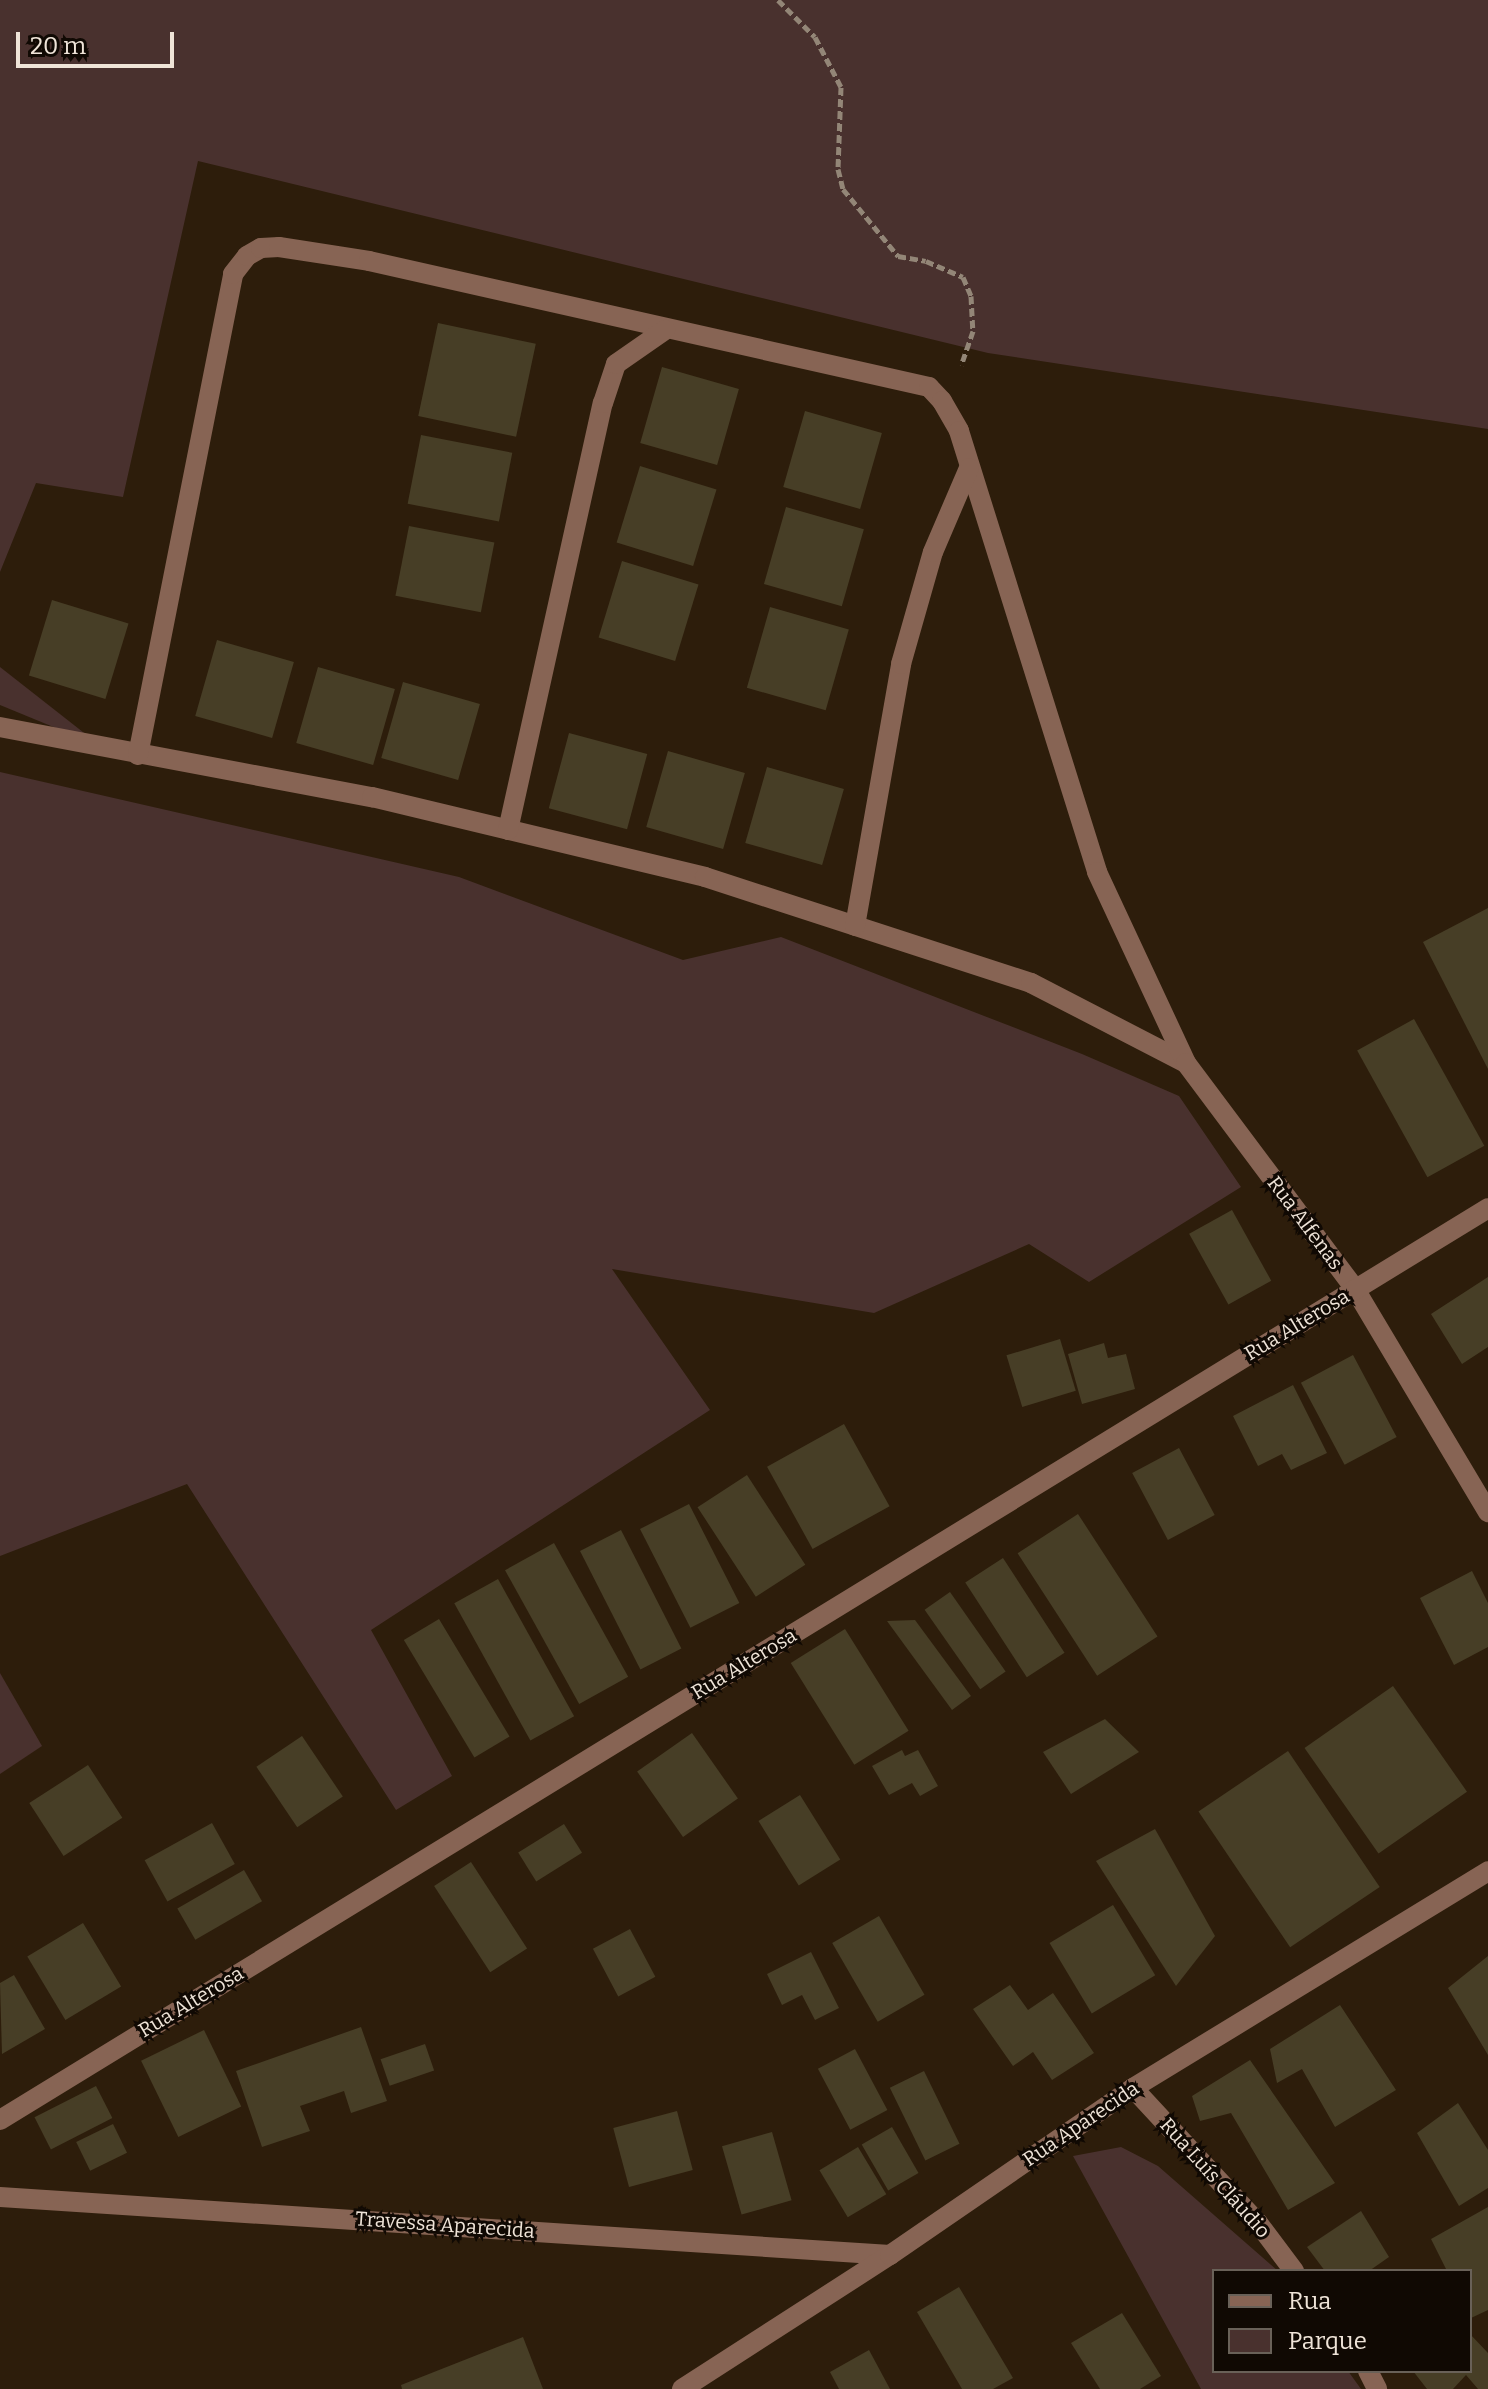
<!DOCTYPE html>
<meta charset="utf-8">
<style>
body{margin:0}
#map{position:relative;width:1488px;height:2389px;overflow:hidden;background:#2d1d0b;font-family:Bitter,serif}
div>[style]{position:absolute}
.green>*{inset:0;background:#49312e}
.building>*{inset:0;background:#473e26;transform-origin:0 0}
.path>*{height:5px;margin-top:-2.5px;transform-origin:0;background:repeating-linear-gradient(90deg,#938677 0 8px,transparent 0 12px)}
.minor>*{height:20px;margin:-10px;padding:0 10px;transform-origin:10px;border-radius:10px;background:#876454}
span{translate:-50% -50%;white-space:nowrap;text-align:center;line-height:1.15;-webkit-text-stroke:6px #100903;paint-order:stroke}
.street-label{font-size:20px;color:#efe4d8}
.legend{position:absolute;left:1212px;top:2269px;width:260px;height:104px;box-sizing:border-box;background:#100903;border:2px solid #696158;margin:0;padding:10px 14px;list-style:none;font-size:24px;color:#efe4d8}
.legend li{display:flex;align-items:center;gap:16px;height:40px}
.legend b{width:40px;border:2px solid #696158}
.scale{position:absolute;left:16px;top:32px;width:158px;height:36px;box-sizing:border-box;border:4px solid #efe4d8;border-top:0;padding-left:10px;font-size:24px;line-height:28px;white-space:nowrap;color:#efe4d8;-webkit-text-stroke:6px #100903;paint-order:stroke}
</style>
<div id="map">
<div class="green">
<div style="clip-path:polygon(0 0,1488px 0,1488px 429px,988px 353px,198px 161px,123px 497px,36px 483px,0 572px)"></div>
<div style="clip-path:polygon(0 667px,102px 747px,0 705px)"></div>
<div style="clip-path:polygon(0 772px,459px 877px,683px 960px,781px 937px,1082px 1054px,1179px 1096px,1241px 1187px,1089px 1282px,1029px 1244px,874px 1313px,612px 1269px,710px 1410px,371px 1630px,452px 1776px,396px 1810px,187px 1484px,0 1556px)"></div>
<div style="clip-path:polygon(0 1673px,42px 1746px,0 1774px)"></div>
<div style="clip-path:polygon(1121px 2147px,1158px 2166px,1278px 2271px,1214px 2271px,1214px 2371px,1348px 2371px,1361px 2389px,1201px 2389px,1073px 2156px)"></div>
</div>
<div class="building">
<div style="left:438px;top:323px;width:100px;height:95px;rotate:12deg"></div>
<div style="left:662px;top:367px;width:80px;height:79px;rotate:16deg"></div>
<div style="left:805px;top:411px;width:80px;height:79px;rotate:16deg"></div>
<div style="left:421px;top:435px;width:93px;height:70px;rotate:11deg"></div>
<div style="left:640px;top:466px;width:80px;height:80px;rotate:17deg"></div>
<div style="left:786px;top:507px;width:81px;height:80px;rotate:16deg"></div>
<div style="left:409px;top:526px;width:87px;height:71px;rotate:11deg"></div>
<div style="left:622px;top:561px;width:80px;height:80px;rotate:17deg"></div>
<div style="left:52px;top:600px;width:80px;height:79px;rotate:17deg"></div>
<div style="left:770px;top:607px;width:82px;height:84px;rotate:16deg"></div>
<div style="left:217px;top:640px;width:80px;height:79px;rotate:16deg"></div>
<div style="left:318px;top:667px;width:80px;height:79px;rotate:16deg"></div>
<div style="left:403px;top:682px;width:80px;height:79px;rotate:16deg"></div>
<div style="left:569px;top:733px;width:81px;height:78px;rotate:15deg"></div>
<div style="left:668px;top:751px;width:80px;height:79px;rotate:16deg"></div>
<div style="left:767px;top:767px;width:80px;height:79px;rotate:16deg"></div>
<div style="clip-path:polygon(1488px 908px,1488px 1069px,1423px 942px)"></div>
<div style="left:1414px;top:1019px;width:145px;height:65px;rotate:61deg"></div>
<div style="left:1232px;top:1210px;width:81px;height:49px;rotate:61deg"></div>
<div style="clip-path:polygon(1488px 1277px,1488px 1347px,1462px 1364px,1431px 1314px)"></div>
<div style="left:1060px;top:1339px;width:54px;height:56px;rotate:73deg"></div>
<div style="clip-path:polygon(1104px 1343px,1108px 1358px,1126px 1354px,1135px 1389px,1082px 1404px,1068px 1354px)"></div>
<div style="left:1353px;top:1355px;width:93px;height:59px;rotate:62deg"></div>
<div style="clip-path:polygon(1293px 1385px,1327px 1453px,1291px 1470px,1282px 1454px,1258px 1466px,1233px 1416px)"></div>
<div style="left:844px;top:1424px;width:94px;height:88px;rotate:61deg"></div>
<div style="left:1179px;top:1448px;width:76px;height:53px;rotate:62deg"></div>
<div style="left:747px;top:1475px;width:107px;height:59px;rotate:57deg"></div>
<div style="left:689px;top:1504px;width:111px;height:55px;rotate:63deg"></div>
<div style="left:1078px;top:1514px;width:146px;height:72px;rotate:57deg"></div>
<div style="left:621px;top:1530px;width:133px;height:46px;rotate:63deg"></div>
<div style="left:554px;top:1543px;width:153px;height:56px;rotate:61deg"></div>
<div style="left:1003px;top:1558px;width:113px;height:45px;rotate:57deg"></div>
<div style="clip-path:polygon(1472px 1571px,1488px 1603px,1488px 1647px,1454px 1665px,1420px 1598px)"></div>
<div style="left:498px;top:1579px;width:157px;height:50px;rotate:61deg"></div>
<div style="left:950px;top:1592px;width:97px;height:31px;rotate:55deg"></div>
<div style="left:439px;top:1619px;width:137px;height:41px;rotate:59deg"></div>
<div style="clip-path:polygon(915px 1620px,971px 1696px,952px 1710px,887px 1621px)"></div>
<div style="left:845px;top:1629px;width:120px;height:64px;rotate:58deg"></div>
<div style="left:1393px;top:1686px;width:129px;height:108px;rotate:55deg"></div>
<div style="clip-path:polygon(1105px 1719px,1139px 1752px,1071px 1794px,1043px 1752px)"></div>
<div style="left:692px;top:1733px;width:80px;height:67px;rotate:55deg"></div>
<div style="left:302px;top:1736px;width:73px;height:55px;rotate:56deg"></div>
<div style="clip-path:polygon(902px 1750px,905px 1756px,918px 1750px,938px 1786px,920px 1796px,912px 1783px,889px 1795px,872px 1766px)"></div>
<div style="left:1288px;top:1751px;width:164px;height:108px;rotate:56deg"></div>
<div style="left:88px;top:1765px;width:63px;height:70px;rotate:57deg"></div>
<div style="left:800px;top:1795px;width:76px;height:49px;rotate:58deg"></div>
<div style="left:212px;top:1823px;width:47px;height:77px;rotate:61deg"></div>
<div style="left:564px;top:1824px;width:34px;height:54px;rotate:58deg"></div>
<div style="clip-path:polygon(1155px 1829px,1215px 1936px,1176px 1986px,1096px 1861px)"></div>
<div style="left:471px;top:1862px;width:103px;height:44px;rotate:57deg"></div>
<div style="left:244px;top:1870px;width:36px;height:77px;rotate:60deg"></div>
<div style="left:1113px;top:1905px;width:82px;height:74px;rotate:59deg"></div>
<div style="left:879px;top:1916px;width:91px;height:54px;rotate:60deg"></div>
<div style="left:83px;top:1923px;width:74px;height:65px;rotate:59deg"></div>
<div style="left:630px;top:1929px;width:54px;height:42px;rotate:62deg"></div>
<div style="clip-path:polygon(811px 1952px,839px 2008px,815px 2020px,802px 1995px,782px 2005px,767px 1974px)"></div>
<div style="clip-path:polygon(1488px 1956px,1488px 2055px,1448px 1988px)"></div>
<div style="clip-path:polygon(14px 1975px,45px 2029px,2px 2054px,0 1983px)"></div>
<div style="clip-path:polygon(1010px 1985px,1028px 2010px,1053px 1993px,1094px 2053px,1052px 2080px,1033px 2052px,1013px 2066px,973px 2009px)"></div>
<div style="clip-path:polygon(1340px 2005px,1396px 2090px,1335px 2127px,1302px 2069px,1277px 2083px,1270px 2049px)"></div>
<div style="clip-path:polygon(361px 2027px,387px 2101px,351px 2113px,344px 2091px,300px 2106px,310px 2131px,262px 2147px,236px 2071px)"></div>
<div style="left:204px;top:2030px;width:85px;height:70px;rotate:64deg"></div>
<div style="left:425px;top:2044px;width:28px;height:47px;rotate:71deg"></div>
<div style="left:855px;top:2049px;width:69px;height:42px;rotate:62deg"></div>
<div style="clip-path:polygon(1250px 2060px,1335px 2183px,1288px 2210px,1231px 2113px,1200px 2121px,1192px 2096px)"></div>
<div style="left:924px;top:2071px;width:81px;height:38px;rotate:64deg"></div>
<div style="left:96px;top:2086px;width:36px;height:69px;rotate:63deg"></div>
<div style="clip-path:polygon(1458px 2103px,1488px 2150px,1488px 2188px,1459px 2206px,1417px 2133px)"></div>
<div style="left:677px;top:2111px;width:61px;height:66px;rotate:75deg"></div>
<div style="left:113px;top:2124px;width:32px;height:41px;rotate:64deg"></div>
<div style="left:892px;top:2127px;width:53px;height:35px;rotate:60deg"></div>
<div style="left:772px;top:2132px;width:71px;height:52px;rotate:74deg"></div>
<div style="left:858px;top:2147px;width:55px;height:45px;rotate:59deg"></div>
<div style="clip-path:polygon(1488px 2207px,1488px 2310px,1471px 2318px,1470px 2271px,1447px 2271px,1431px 2239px)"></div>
<div style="clip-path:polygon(1361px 2211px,1389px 2257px,1369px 2271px,1325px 2271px,1307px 2247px)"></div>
<div style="clip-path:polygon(959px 2287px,1013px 2378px,993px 2389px,962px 2389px,917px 2312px)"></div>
<div style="clip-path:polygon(1122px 2313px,1161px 2376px,1140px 2389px,1100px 2389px,1071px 2343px)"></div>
<div style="clip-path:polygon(1470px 2334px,1488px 2353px,1488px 2389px,1478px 2389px,1466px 2375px,1453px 2389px,1427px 2389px,1413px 2371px,1470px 2371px)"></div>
<div style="clip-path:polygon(523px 2337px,543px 2389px,402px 2389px,401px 2385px)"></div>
<div style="clip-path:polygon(869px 2350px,890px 2389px,839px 2389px,830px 2372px)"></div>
</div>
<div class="path">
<div style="left:778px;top:0;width:52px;rotate:45deg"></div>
<div style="left:815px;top:37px;width:56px;rotate:62.5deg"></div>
<div style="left:841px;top:87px;width:82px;rotate:92.1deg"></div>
<div style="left:838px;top:169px;width:21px;rotate:76deg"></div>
<div style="left:843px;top:189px;width:87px;rotate:50.6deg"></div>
<div style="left:898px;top:256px;width:28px;rotate:10deg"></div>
<div style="left:926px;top:261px;width:40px;rotate:23.4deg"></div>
<div style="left:963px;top:277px;width:21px;rotate:67deg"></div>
<div style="left:971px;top:296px;width:35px;rotate:87deg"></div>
<div style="left:973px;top:331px;width:36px;rotate:109deg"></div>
</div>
<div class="minor">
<div style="left:0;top:727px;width:379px;rotate:10.7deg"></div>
<div style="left:372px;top:797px;width:342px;rotate:13.5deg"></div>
<div style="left:705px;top:877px;width:343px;rotate:18deg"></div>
<div style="left:1031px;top:983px;width:174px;rotate:27.3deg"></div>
<div style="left:138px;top:755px;width:490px;rotate:-78.8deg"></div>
<div style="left:233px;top:274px;width:23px;rotate:-52deg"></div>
<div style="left:247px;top:256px;width:16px;rotate:-30deg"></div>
<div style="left:261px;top:248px;width:18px;rotate:-3deg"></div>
<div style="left:279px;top:247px;width:91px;rotate:8.8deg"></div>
<div style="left:369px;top:261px;width:574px;rotate:12.68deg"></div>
<div style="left:929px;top:387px;width:19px;rotate:47deg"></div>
<div style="left:942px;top:401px;width:34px;rotate:60deg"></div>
<div style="left:959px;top:431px;width:462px;rotate:72.6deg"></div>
<div style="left:1097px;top:872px;width:211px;rotate:65deg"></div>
<div style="left:1186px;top:1063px;width:282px;rotate:53.2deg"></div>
<div style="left:1355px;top:1289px;width:260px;rotate:59.2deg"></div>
<div style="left:508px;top:830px;width:437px;rotate:-77.5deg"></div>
<div style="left:603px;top:403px;width:41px;rotate:-71.6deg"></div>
<div style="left:616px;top:364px;width:60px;rotate:-34.8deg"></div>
<div style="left:855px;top:926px;width:266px;rotate:-80deg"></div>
<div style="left:901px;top:664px;width:116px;rotate:-74.1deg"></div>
<div style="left:933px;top:552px;width:91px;rotate:-66.8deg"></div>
<div style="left:1133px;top:2088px;width:184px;rotate:47.2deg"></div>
<div style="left:1258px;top:2223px;width:60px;rotate:53.1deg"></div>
<div style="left:0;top:2120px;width:1745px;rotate:-31.5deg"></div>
<div style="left:0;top:2197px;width:892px;rotate:3.73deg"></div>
<div style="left:1368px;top:2371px;width:20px;rotate:63deg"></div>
<div style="left:682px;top:2389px;width:247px;rotate:-32.8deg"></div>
<div style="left:890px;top:2255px;width:295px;rotate:-34.5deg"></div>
<div style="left:1133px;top:2088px;width:416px;rotate:-31.4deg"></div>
</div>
<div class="street-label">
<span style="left:1305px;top:1223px;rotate:53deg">Rua Alfenas</span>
<span style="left:1297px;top:1325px;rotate:-31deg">Rua Alterosa</span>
<span style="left:744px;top:1664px;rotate:-31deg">Rua Alterosa</span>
<span style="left:191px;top:2002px;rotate:-31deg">Rua Alterosa</span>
<span style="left:1081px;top:2124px;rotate:-34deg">Rua Aparecida</span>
<span style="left:1215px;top:2178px;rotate:48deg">Rua Luís Cláudio</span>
<span style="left:445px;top:2225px;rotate:4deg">Travessa Aparecida</span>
</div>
<ul class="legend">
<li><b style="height:10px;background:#876454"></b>Rua</li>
<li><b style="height:22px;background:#49312e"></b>Parque</li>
</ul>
<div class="scale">20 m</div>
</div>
